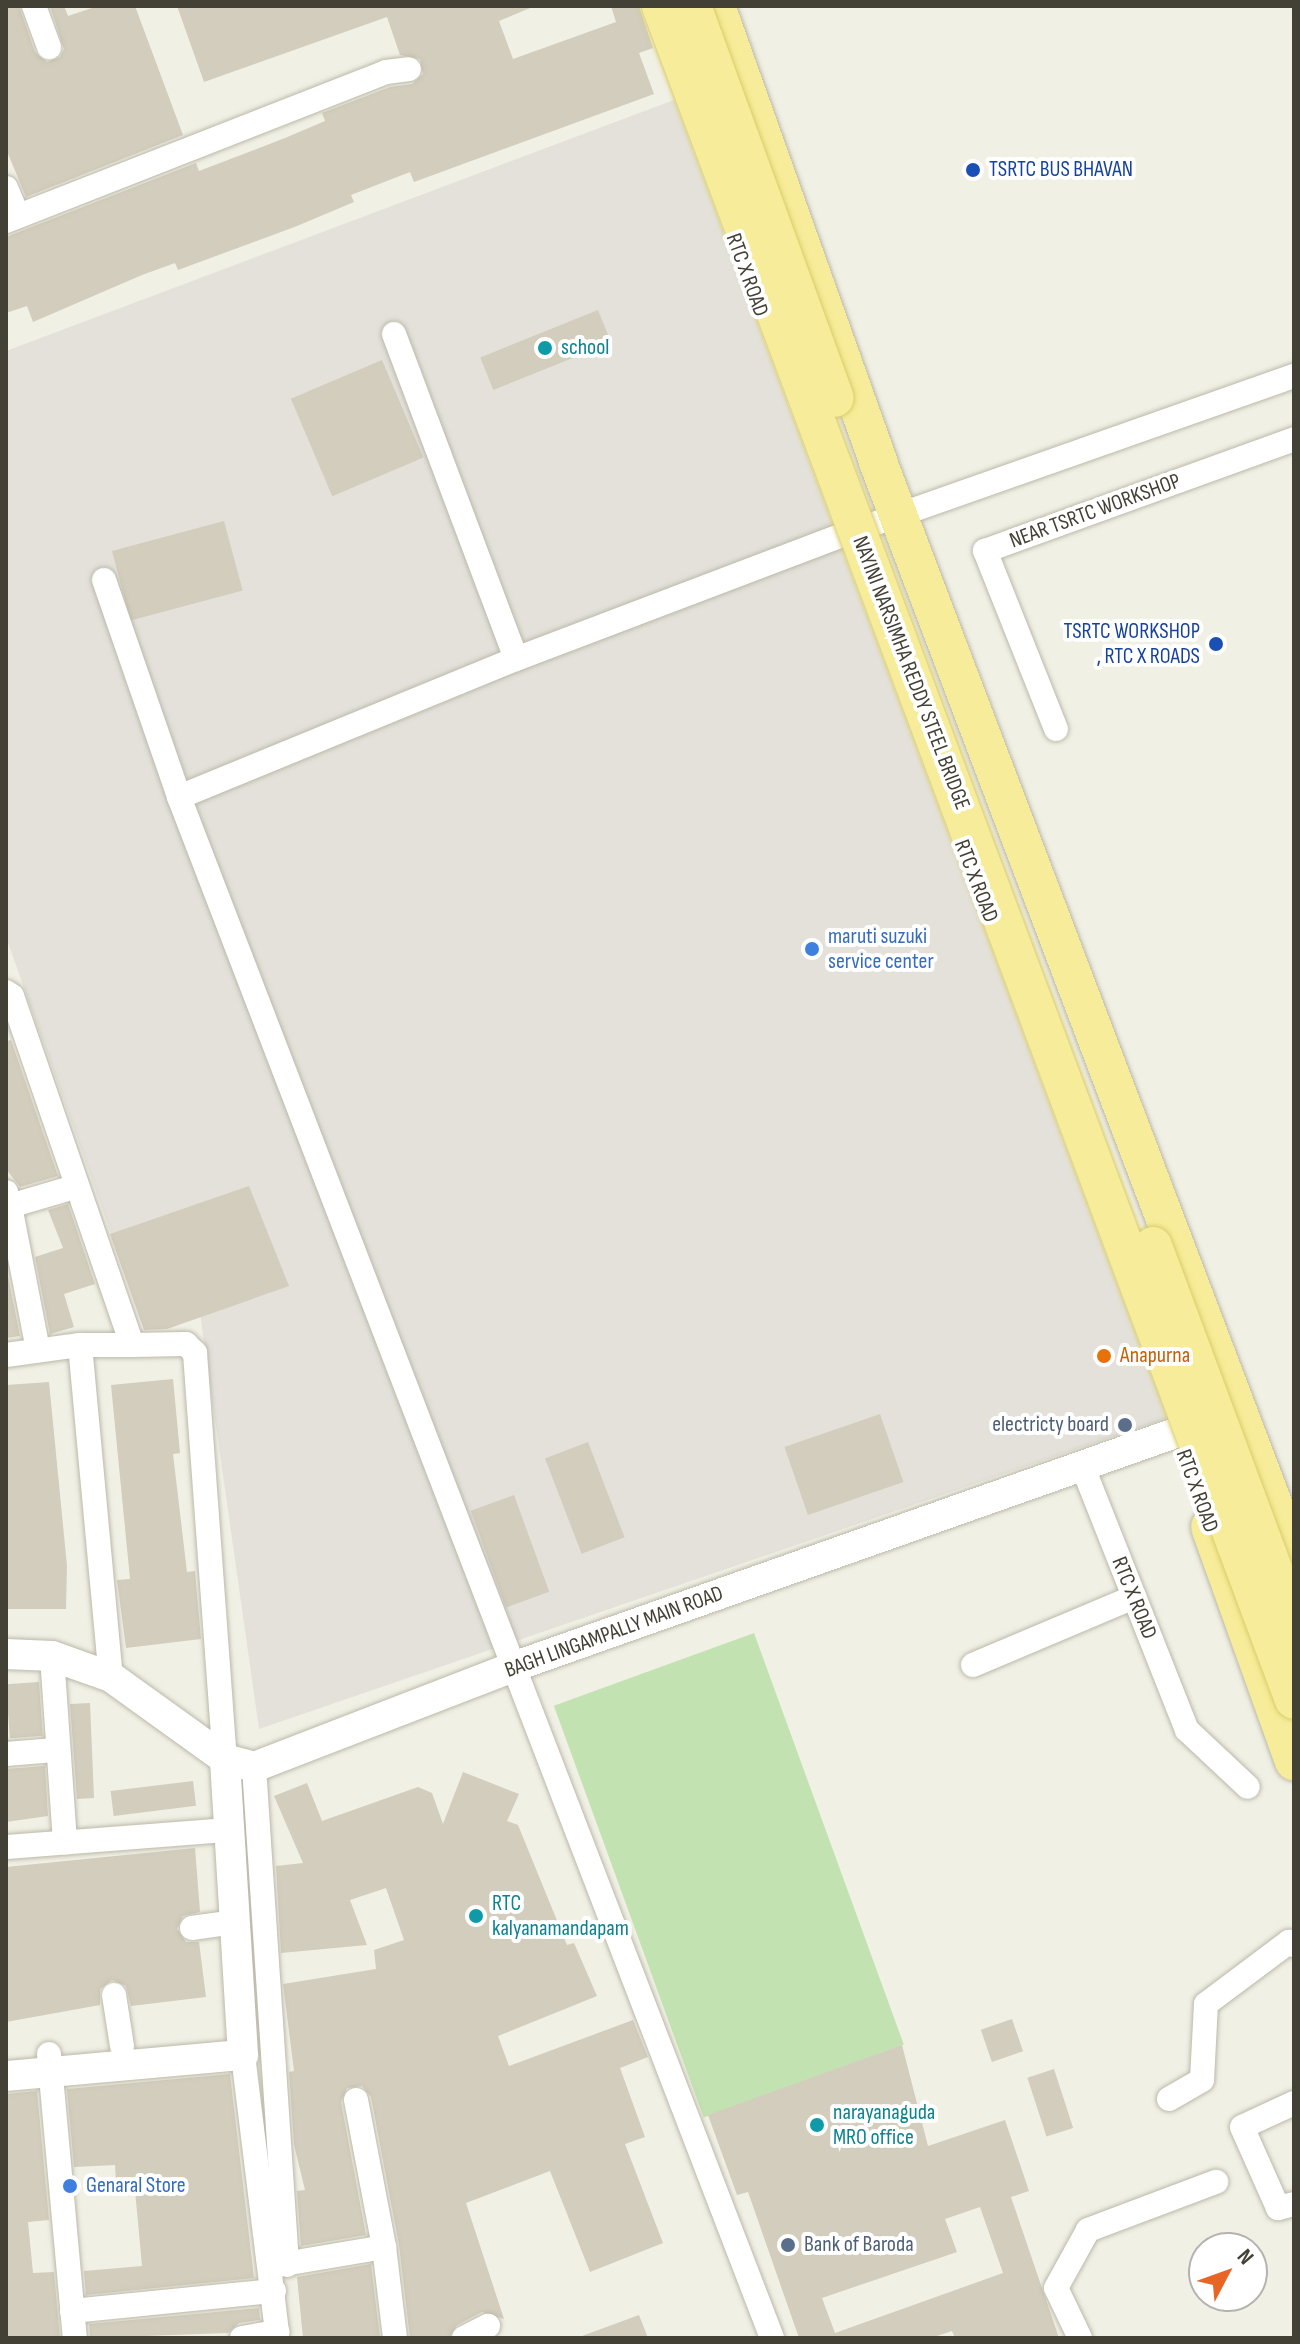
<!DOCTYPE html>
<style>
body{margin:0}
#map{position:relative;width:1300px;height:2344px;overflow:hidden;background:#f1f0e5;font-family:"Sofia Sans Condensed",sans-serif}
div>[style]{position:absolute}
.industrial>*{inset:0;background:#e3e1da}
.green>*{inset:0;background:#c3e2b1;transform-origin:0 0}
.building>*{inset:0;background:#d2cdbc;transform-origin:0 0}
.roads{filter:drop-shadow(0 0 2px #bcb9a9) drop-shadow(0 0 2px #bcb9a9)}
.minor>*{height:24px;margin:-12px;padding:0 12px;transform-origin:12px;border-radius:12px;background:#fff}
.tertiary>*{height:30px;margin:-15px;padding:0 15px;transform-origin:15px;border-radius:15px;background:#fff}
.primary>*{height:38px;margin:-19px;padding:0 19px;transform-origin:19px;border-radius:19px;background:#f6ec99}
.bridges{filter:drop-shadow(0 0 2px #d9cc6b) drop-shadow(0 0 2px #d9cc6b)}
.primary-bridge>*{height:38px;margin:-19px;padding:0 19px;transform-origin:19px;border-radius:19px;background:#f6ec99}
.dots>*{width:22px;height:22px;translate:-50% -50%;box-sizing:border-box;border:4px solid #fff;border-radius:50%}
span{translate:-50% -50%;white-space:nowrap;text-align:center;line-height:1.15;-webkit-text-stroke:8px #fff;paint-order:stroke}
.transit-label{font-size:22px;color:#164399}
.left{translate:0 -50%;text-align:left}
.right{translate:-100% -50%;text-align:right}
.street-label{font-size:22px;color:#434035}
.culture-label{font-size:22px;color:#0d838f}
.shop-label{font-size:22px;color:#366cbe}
.food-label{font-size:22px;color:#c56008}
.service-label{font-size:22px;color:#4e5e75}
.frame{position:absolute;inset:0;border:8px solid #434035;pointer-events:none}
.north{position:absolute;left:1188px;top:2232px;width:80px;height:80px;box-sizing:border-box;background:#fff;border:2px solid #b4b3ae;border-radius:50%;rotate:49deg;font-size:22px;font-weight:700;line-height:32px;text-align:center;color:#434035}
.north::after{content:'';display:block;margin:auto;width:28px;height:36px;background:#e86625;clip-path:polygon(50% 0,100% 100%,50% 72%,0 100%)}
</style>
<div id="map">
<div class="industrial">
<div style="clip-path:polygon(674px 100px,1167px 1418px,259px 1729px,200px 1313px,140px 1315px,6px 937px,6px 351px)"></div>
</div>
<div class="green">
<div style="left:754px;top:1633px;width:438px;height:213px;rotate:70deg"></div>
</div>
<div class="building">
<div style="clip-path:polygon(6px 6px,19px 6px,35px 52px,47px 62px,60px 57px,64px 49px,50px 6px,64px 6px,68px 16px,98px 6px,135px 6px,183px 135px,26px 197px,6px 149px)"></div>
<div style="clip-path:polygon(177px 6px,535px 6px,499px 21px,513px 59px,616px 22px,611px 6px,639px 6px,653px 48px,639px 53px,654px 94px,414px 182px,410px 172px,351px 195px,354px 202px,297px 226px,178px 270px,175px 263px,142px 275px,33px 322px,27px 306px,6px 313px,6px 237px,196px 163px,199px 171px,285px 138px,325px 121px,322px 113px,390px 87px,412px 84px,423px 74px,420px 59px,400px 55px,387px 17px,204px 82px)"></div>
<div style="left:598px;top:310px;width:35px;height:127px;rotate:68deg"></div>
<div style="left:382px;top:360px;width:106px;height:99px;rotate:67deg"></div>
<div style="left:224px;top:521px;width:72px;height:116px;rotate:75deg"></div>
<div style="clip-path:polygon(11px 1040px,58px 1176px,20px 1187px,6px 1169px,6px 1041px)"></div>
<div style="clip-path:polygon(249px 1186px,289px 1286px,167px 1329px,144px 1330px,110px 1234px)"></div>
<div style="clip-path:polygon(68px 1204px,95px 1284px,64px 1294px,74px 1327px,50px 1334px,35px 1257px,63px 1248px,48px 1210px)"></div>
<div style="clip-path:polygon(6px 1266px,20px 1336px,6px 1338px)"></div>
<div style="clip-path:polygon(173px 1379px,180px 1453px,173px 1454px,187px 1572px,195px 1571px,201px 1639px,126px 1648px,117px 1580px,130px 1579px,111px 1385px)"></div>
<div style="clip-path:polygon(49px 1382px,67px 1566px,66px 1609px,6px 1609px,6px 1385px)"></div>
<div style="left:880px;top:1414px;width:72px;height:101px;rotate:71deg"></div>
<div style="left:588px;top:1442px;width:102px;height:46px;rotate:69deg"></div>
<div style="left:514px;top:1495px;width:103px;height:46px;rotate:70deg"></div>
<div style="left:39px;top:1682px;width:54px;height:33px;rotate:86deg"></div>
<div style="clip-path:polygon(90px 1703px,94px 1798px,77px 1799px,70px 1704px)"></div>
<div style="clip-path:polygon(45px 1766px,48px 1816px,6px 1822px,6px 1769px)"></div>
<div style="clip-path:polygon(463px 1772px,519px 1794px,507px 1821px,518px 1825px,567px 1945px,574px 1943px,597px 1996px,498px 2036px,509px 2066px,633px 2020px,648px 2057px,620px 2068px,645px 2137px,625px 2144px,663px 2243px,590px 2272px,550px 2171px,466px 2203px,504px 2319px,482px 2312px,457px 2325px,449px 2338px,410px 2338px,399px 2245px,371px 2097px,362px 2086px,347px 2088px,341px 2102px,366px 2235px,301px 2246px,297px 2191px,305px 2190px,294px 2145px,289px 2072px,294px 2071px,283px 1984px,376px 1969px,374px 1950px,404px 1940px,386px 1888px,350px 1900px,367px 1945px,281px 1953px,276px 1866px,303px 1863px,274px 1796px,307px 1783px,322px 1821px,418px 1787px,432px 1793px,443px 1824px)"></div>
<div style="left:193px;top:1781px;width:25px;height:83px;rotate:83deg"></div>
<div style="clip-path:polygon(195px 1848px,200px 1912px,183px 1916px,177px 1929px,186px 1942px,199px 1942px,206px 1997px,131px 2006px,126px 1986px,112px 1980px,100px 1989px,100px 2005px,6px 2022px,6px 1867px)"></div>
<div style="left:1012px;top:2019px;width:34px;height:33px;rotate:71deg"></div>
<div style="clip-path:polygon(evenodd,902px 2045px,928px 2146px,1005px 2120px,1029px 2191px,1011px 2197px,1059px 2338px,955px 2338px,952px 2331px,931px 2338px,799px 2338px,748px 2192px,737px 2195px,708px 2115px,902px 2045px,980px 2207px,1003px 2273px,835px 2333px,822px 2298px,957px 2252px,945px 2219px,980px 2207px)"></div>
<div style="left:1054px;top:2069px;width:62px;height:28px;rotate:72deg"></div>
<div style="clip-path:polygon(230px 2074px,254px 2278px,86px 2295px,84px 2271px,142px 2266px,138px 2222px,134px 2180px,116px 2181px,115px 2165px,74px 2167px,67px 2089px)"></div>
<div style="clip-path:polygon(37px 2091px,49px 2220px,28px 2222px,33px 2273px,54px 2272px,60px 2338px,6px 2338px,6px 2094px)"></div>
<div style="clip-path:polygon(371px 2264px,380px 2338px,303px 2338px,297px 2277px)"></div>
<div style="clip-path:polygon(259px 2308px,260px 2320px,239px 2323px,228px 2333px,90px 2338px,89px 2324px)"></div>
<div style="clip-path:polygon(639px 2315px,648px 2338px,582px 2338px,582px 2336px)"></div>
</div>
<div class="roads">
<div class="minor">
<div style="left:34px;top:6px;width:44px;rotate:69.9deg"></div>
<div style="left:6px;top:188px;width:30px;rotate:67deg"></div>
<div style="left:6px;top:221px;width:408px;rotate:-21.4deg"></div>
<div style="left:386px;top:72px;width:23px;rotate:-7deg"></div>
<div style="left:394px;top:334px;width:347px;rotate:69.4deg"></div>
<div style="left:104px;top:580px;width:230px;rotate:70.9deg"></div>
<div style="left:179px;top:797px;width:1651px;rotate:68.95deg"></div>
<div style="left:1056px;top:729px;width:192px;rotate:-111.7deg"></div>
<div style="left:985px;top:551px;width:329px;rotate:-19.9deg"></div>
<div style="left:179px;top:797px;width:364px;rotate:-22.3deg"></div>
<div style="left:516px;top:659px;width:352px;rotate:-20.8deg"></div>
<div style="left:845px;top:534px;width:476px;rotate:-19.4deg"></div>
<div style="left:6px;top:992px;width:7px;rotate:34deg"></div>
<div style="left:12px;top:996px;width:369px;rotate:71deg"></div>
<div style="left:132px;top:1345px;width:54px;rotate:-1.1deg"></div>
<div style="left:186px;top:1344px;width:13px;rotate:45deg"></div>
<div style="left:195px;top:1353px;width:407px;rotate:85.8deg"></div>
<div style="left:6px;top:1192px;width:15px;rotate:74deg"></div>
<div style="left:10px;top:1206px;width:67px;rotate:-16.5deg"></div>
<div style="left:10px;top:1206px;width:147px;rotate:79deg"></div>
<div style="left:80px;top:1345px;width:333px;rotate:84.7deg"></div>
<div style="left:6px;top:1355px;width:75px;rotate:-7.7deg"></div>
<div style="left:80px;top:1345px;width:52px"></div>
<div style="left:1082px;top:1465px;width:285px;rotate:68.4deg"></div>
<div style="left:1187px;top:1730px;width:83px;rotate:43.1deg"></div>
<div style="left:52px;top:1656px;width:187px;rotate:86deg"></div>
<div style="left:973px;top:1665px;width:175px;rotate:-22.9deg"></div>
<div style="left:6px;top:1754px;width:49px;rotate:-4.7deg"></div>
<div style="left:254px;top:1767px;width:499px;rotate:86.2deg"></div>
<div style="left:6px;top:1847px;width:224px;rotate:-4.4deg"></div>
<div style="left:192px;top:1928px;width:42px;rotate:-8.1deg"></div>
<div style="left:114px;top:1995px;width:52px;rotate:81.1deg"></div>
<div style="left:49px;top:2054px;width:285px;rotate:84.8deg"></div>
<div style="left:1169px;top:2099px;width:38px;rotate:-30deg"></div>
<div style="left:1202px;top:2080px;width:76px;rotate:-87deg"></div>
<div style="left:1206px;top:2004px;width:104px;rotate:-36.8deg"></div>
<div style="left:1289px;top:1942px;width:6px;rotate:31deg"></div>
<div style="left:356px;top:2100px;width:150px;rotate:79.2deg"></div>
<div style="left:384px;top:2247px;width:92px;rotate:83.1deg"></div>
<div style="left:1294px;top:2103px;width:57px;rotate:155.2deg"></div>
<div style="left:1242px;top:2127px;width:89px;rotate:66deg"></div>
<div style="left:1278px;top:2208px;width:16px;rotate:-14deg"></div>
<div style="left:272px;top:2266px;width:114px;rotate:-9.6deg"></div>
<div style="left:72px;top:2311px;width:203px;rotate:-5.7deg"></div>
<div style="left:242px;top:2338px;width:36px;rotate:-10deg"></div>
<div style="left:277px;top:2332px;width:279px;rotate:-97deg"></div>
<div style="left:464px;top:2338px;width:27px;rotate:-27deg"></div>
<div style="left:1080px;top:2338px;width:55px;rotate:-115.6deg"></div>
<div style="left:1056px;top:2288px;width:66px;rotate:-61.1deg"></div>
<div style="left:1088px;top:2230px;width:137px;rotate:-20.6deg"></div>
</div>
<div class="tertiary">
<div style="left:6px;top:1654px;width:46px;rotate:2.5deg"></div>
<div style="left:52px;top:1656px;width:63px;rotate:19.6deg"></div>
<div style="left:111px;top:1677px;width:140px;rotate:35.7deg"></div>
<div style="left:225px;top:1759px;width:30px;rotate:15deg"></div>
<div style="left:254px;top:1767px;width:278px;rotate:-21.1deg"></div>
<div style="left:513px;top:1667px;width:741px;rotate:-19.46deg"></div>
<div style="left:6px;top:2076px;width:238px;rotate:-5.1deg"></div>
<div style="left:243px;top:2055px;width:297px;rotate:-93.5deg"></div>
</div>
<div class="primary">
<div style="left:716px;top:6px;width:484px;rotate:70.4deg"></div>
<div style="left:878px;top:462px;width:1173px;rotate:69.23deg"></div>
<div style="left:1210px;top:1527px;width:249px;rotate:70.3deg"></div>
</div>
</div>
<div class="bridges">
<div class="primary-bridge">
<div style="left:661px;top:6px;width:1808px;rotate:69.51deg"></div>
<div style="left:692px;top:6px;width:417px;rotate:70deg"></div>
<div style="left:1153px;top:1246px;width:405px;rotate:69.6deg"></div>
</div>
</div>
<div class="dots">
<div style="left:973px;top:170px;background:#1a4fb4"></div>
<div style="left:545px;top:348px;background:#0f9aa8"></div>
<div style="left:1216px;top:644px;background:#1a4fb4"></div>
<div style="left:812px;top:949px;background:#3f7fe0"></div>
<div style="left:1104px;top:1356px;background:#e8710a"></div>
<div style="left:1125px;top:1425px;background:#5c6f8a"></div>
<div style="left:476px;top:1916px;background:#0f9aa8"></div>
<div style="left:817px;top:2125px;background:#0f9aa8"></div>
<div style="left:70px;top:2186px;background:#3f7fe0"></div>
<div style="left:788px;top:2245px;background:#5c6f8a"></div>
</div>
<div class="transit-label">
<span class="left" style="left:989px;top:170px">TSRTC BUS BHAVAN</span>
<span class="right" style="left:1200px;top:644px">TSRTC WORKSHOP<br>, RTC X ROADS</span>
</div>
<div class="street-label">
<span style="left:747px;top:275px;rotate:70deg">RTC X ROAD</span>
<span style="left:1095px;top:511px;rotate:-20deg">NEAR TSRTC WORKSHOP</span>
<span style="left:911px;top:673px;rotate:69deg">NAYINI NARSIMHA REDDY STEEL BRIDGE</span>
<span style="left:976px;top:881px;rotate:69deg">RTC X ROAD</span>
<span style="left:1197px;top:1491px;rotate:70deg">RTC X ROAD</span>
<span style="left:1134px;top:1598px;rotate:68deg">RTC X ROAD</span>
<span style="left:614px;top:1632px;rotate:-20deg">BAGH LINGAMPALLY MAIN ROAD</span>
</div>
<div class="culture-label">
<span class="left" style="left:561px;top:348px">school</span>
<span class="left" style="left:492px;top:1916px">RTC<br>kalyanamandapam</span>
<span class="left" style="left:833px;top:2125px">narayanaguda<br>MRO office</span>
</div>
<div class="shop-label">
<span class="left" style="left:828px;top:949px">maruti suzuki<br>service center</span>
<span class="left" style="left:86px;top:2186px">Genaral Store</span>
</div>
<div class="food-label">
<span class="left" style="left:1120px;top:1356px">Anapurna</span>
</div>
<div class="service-label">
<span class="right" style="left:1109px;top:1425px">electricty board</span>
<span class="left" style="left:804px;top:2245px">Bank of Baroda</span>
</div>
<div class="frame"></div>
<div class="north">N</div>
</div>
